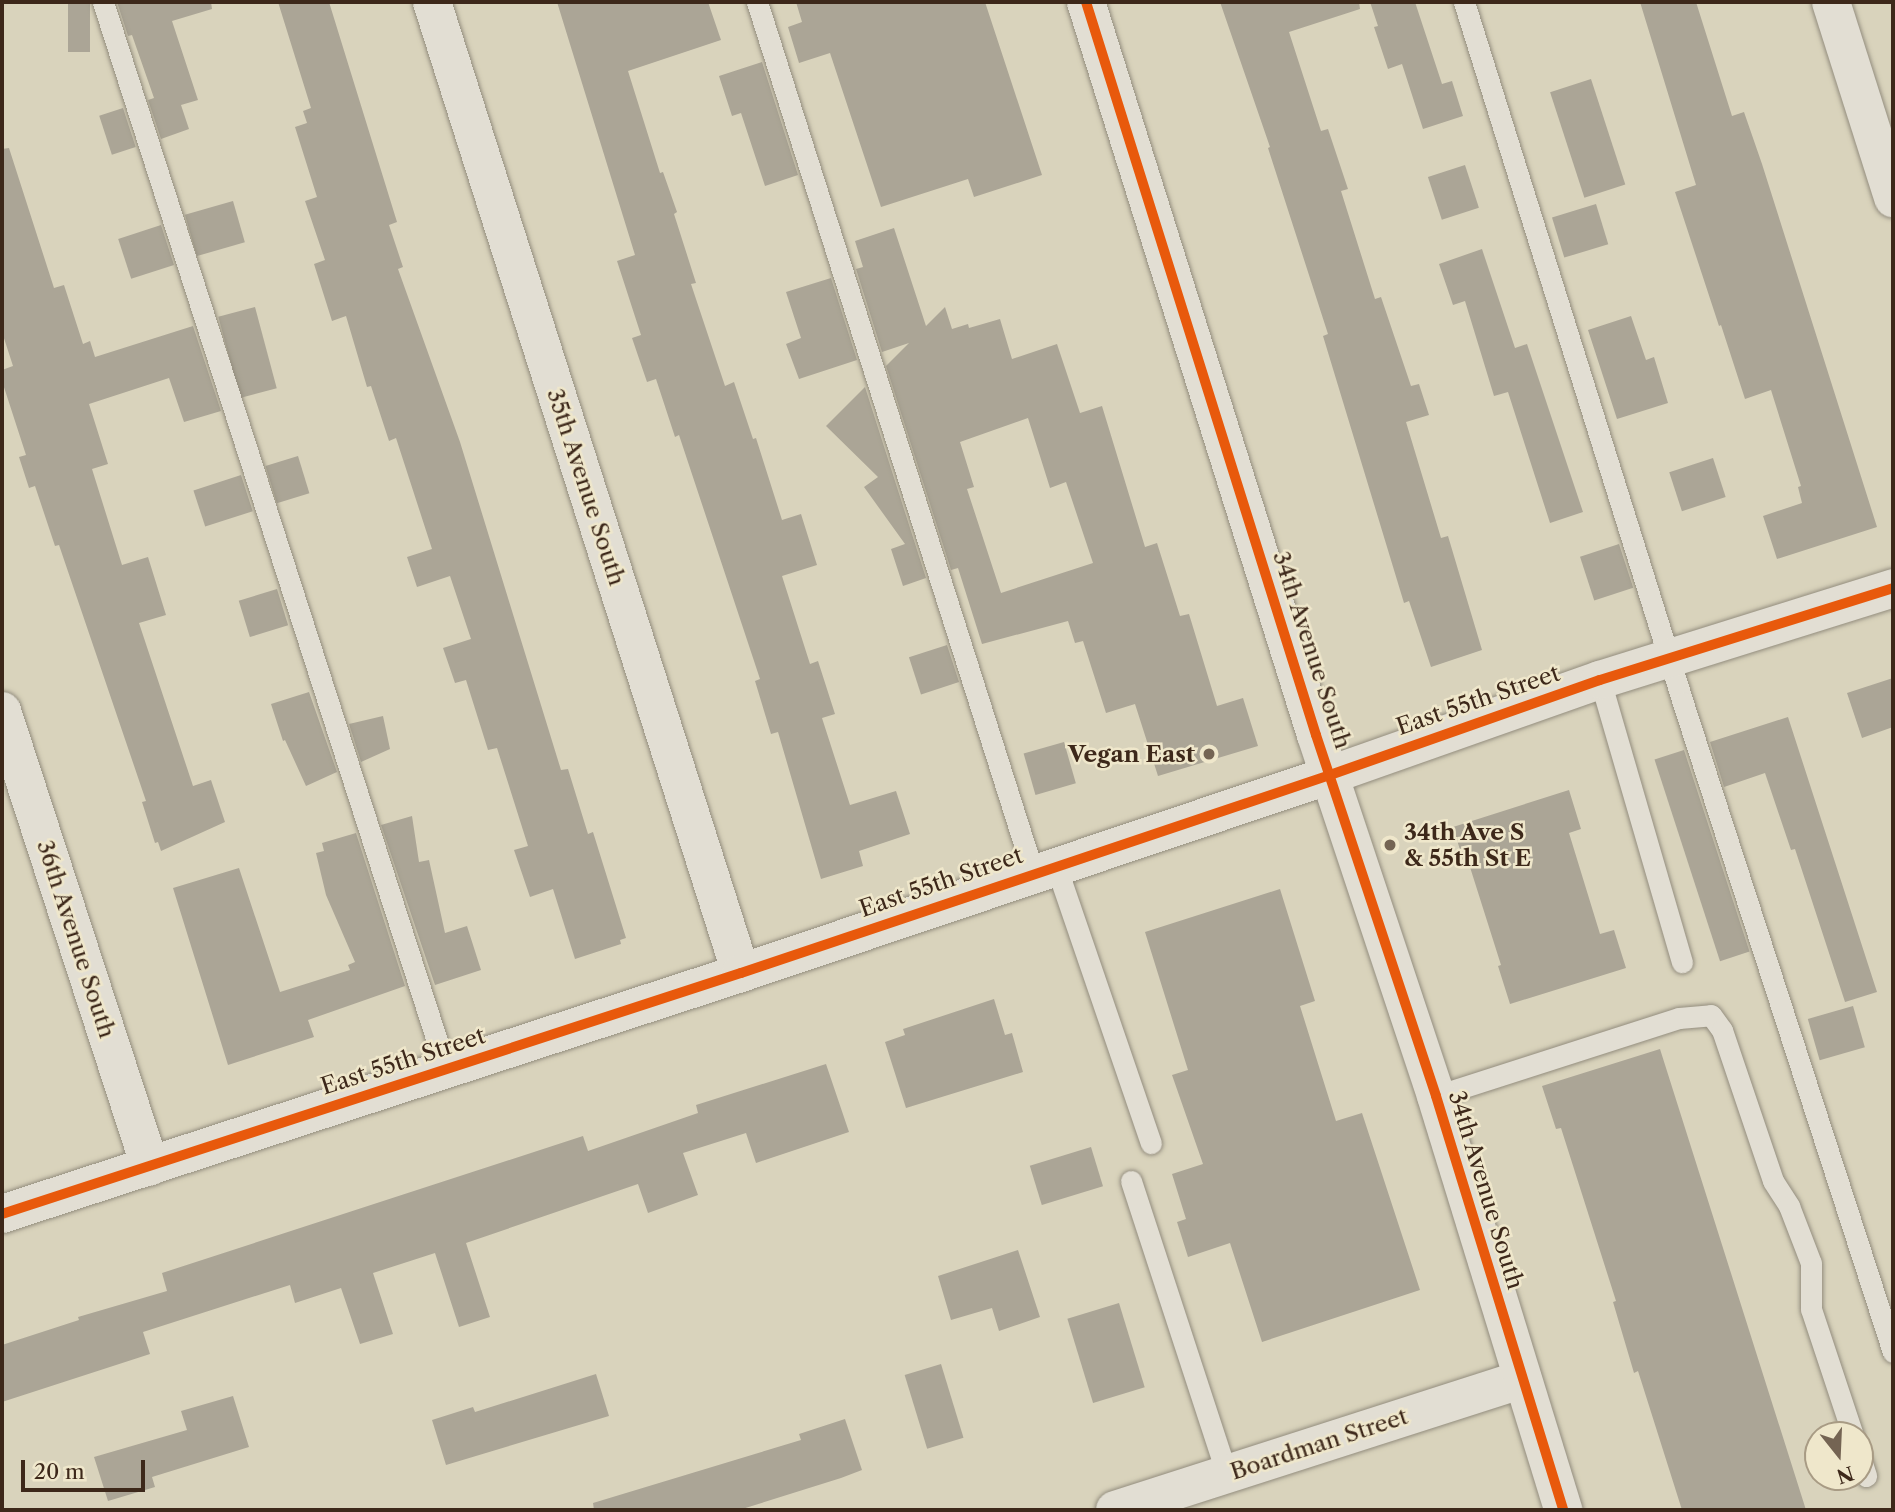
<!DOCTYPE html>
<style>
body{margin:0}
#map{position:relative;width:1895px;height:1512px;overflow:hidden;background:#d9d3bc;font-family:"Libre Caslon Text",serif}
div>[style]{position:absolute}
.building>*{inset:0;background:#aba596;transform-origin:0 0}
.roads{filter:drop-shadow(0 0 2px #938d7e) drop-shadow(0 0 2px #938d7e)}
.service>*{height:21px;margin:-10.5px;padding:0 10.5px;transform-origin:10.5px;border-radius:10.5px;background:#e2ded3}
.minor>*{height:38px;margin:-19px;padding:0 19px;transform-origin:19px;border-radius:19px;background:#e2ded3}
.tertiary>*{height:38px;margin:-19px;padding:0 19px;transform-origin:19px;border-radius:19px;background:#e2ded3}
.cycleway>*{height:10px;margin:-5px;padding:0 5px;transform-origin:5px;border-radius:5px;background:#e8590c}
.dots>*{width:19px;height:19px;translate:-50% -50%;box-sizing:border-box;border:4px solid #efe7cb;border-radius:50%}
span{translate:-50% -50%;white-space:nowrap;text-align:center;line-height:1.15;-webkit-text-stroke:5px #efe7cb;paint-order:stroke}
.street-label{font-size:23px;color:#3d281a}
.poi-label{font-size:23px;color:#3d281a;font-weight:700}
.right{translate:-100% -50%;text-align:right}
.left{translate:0 -50%;text-align:left}
.frame{position:absolute;inset:0;border:4px solid #3d281a;pointer-events:none}
.north{position:absolute;left:1804px;top:1421px;width:70px;height:70px;box-sizing:border-box;background:#efe7cb;border:2px solid #a89b84;border-radius:50%;rotate:162deg;font-size:19px;font-weight:700;line-height:28px;text-align:center;color:#3d281a}
.north::after{content:'';display:block;margin:auto;width:24px;height:32px;background:#746453;clip-path:polygon(50% 0,100% 100%,50% 72%,0 100%)}
.scale{position:absolute;left:21px;top:1460px;width:124px;height:32px;box-sizing:border-box;border:4px solid #3d281a;border-top:0;padding-left:9px;font-size:21px;line-height:24px;white-space:nowrap;color:#3d281a;-webkit-text-stroke:5px #efe7cb;paint-order:stroke}
</style>
<div id="map">
<div class="building">
<div style="left:68px;top:2px;width:22px;height:50px"></div>
<div style="clip-path:polygon(117px 2px,211px 2px,212px 9px,172px 21px,198px 100px,181px 105px,189px 129px,161px 139px,148px 100px,154px 98px,132px 35px,128px 36px)"></div>
<div style="clip-path:polygon(278px 2px,329px 2px,397px 222px,389px 225px,403px 267px,398px 269px,460px 442px,561px 770px,568px 769px,588px 834px,593px 832px,626px 938px,620px 940px,621px 944px,575px 959px,553px 889px,530px 897px,514px 850px,528px 846px,497px 748px,488px 750px,466px 680px,455px 683px,443px 648px,471px 639px,450px 576px,417px 587px,407px 557px,432px 549px,396px 438px,389px 441px,371px 386px,367px 387px,346px 316px,332px 321px,314px 264px,325px 260px,305px 201px,317px 197px,295px 127px,307px 123px,303px 111px,311px 108px)"></div>
<div style="clip-path:polygon(557px 2px,708px 2px,721px 40px,628px 71px,660px 173px,663px 172px,677px 212px,674px 214px,696px 283px,691px 284px,725px 386px,734px 382px,753px 439px,756px 438px,782px 520px,801px 514px,817px 565px,782px 576px,810px 664px,818px 661px,835px 714px,822px 718px,850px 805px,896px 791px,910px 834px,859px 851px,863px 866px,821px 879px,778px 732px,771px 734px,755px 681px,760px 679px,679px 435px,675px 437px,656px 379px,647px 382px,632px 338px,641px 335px,617px 261px,635px 255px)"></div>
<div style="clip-path:polygon(796px 2px,985px 2px,1042px 175px,974px 197px,968px 179px,881px 207px,830px 53px,799px 63px,788px 27px,802px 22px)"></div>
<div style="clip-path:polygon(1220px 2px,1359px 2px,1360px 9px,1289px 32px,1321px 131px,1328px 129px,1348px 189px,1341px 191px,1375px 299px,1381px 297px,1411px 386px,1419px 384px,1429px 415px,1406px 422px,1441px 538px,1448px 536px,1482px 650px,1431px 667px,1409px 601px,1404px 603px,1323px 336px,1328px 334px,1268px 148px,1270px 147px)"></div>
<div style="clip-path:polygon(1370px 2px,1415px 2px,1442px 84px,1452px 81px,1463px 116px,1423px 129px,1402px 64px,1388px 69px,1374px 27px,1378px 26px)"></div>
<div style="clip-path:polygon(1640px 2px,1696px 2px,1732px 116px,1744px 112px,1762px 164px,1877px 527px,1777px 559px,1763px 516px,1802px 503px,1798px 487px,1801px 486px,1771px 390px,1745px 399px,1721px 325px,1719px 326px,1675px 192px,1696px 185px)"></div>
<div style="clip-path:polygon(762px 62px,798px 175px,765px 186px,741px 113px,732px 116px,719px 76px)"></div>
<div style="left:1591px;top:79px;width:111px;height:43px;rotate:72deg"></div>
<div style="left:123px;top:108px;width:41px;height:25px;rotate:72deg"></div>
<div style="clip-path:polygon(9px 148px,54px 288px,64px 285px,83px 344px,90px 341px,95px 357px,193px 326px,221px 411px,184px 422px,169px 378px,89px 404px,108px 464px,92px 469px,122px 565px,148px 557px,166px 615px,139px 623px,193px 786px,211px 780px,225px 822px,161px 851px,158px 842px,155px 843px,142px 802px,146px 801px,59px 545px,55px 546px,35px 486px,29px 488px,19px 457px,26px 455px,2px 381px,2px 370px,13px 366px,2px 332px,2px 149px)"></div>
<div style="left:1465px;top:165px;width:45px;height:39px;rotate:72deg"></div>
<div style="left:233px;top:201px;width:43px;height:50px;rotate:74deg"></div>
<div style="left:1596px;top:204px;width:42px;height:46px;rotate:73deg"></div>
<div style="left:161px;top:225px;width:42px;height:45px;rotate:72deg"></div>
<div style="clip-path:polygon(evenodd,894px 228px,926px 326px,945px 307px,952px 329px,968px 324px,969px 328px,1000px 319px,1012px 359px,1057px 344px,1080px 413px,1102px 406px,1145px 547px,1157px 543px,1180px 616px,1189px 614px,1217px 706px,1243px 698px,1258px 746px,1158px 776px,1135px 704px,1106px 713px,1083px 641px,1075px 643px,1068px 621px,982px 644px,958px 568px,951px 570px,886px 366px,909px 343px,882px 352px,856px 269px,863px 267px,855px 241px,894px 228px,1028px 418px,1050px 488px,1066px 482px,1093px 563px,1001px 593px,967px 489px,974px 487px,960px 442px,1028px 418px)"></div>
<div style="clip-path:polygon(1482px 249px,1515px 348px,1527px 344px,1583px 512px,1550px 523px,1508px 392px,1494px 396px,1465px 301px,1453px 305px,1439px 264px)"></div>
<div style="clip-path:polygon(831px 278px,857px 360px,799px 379px,786px 344px,801px 338px,786px 292px)"></div>
<div style="left:255px;top:307px;width:84px;height:38px;rotate:75deg"></div>
<div style="clip-path:polygon(1631px 316px,1646px 360px,1654px 357px,1668px 403px,1617px 419px,1588px 330px)"></div>
<div style="clip-path:polygon(865px 387px,926px 578px,903px 586px,891px 549px,905px 544px,864px 487px,878px 477px,826px 426px)"></div>
<div style="left:298px;top:456px;width:39px;height:34px;rotate:73deg"></div>
<div style="left:1713px;top:458px;width:41px;height:46px;rotate:72deg"></div>
<div style="left:241px;top:475px;width:38px;height:50px;rotate:72deg"></div>
<div style="left:1619px;top:544px;width:46px;height:41px;rotate:72deg"></div>
<div style="left:277px;top:589px;width:38px;height:40px;rotate:73deg"></div>
<div style="left:947px;top:645px;width:39px;height:40px;rotate:72deg"></div>
<div style="clip-path:polygon(1893px 678px,1893px 727px,1862px 738px,1847px 693px)"></div>
<div style="clip-path:polygon(309px 692px,337px 772px,306px 786px,285px 740px,283px 741px,271px 704px)"></div>
<div style="clip-path:polygon(383px 716px,390px 749px,361px 762px,349px 724px)"></div>
<div style="clip-path:polygon(1788px 717px,1877px 992px,1845px 1002px,1795px 849px,1791px 850px,1765px 773px,1724px 787px,1710px 742px)"></div>
<div style="left:1064px;top:742px;width:43px;height:42px;rotate:74deg"></div>
<div style="left:1684px;top:750px;width:212px;height:31px;rotate:72deg"></div>
<div style="clip-path:polygon(1569px 790px,1581px 829px,1569px 833px,1600px 934px,1614px 930px,1626px 968px,1510px 1004px,1498px 966px,1501px 965px,1469px 864px,1465px 866px,1453px 827px)"></div>
<div style="clip-path:polygon(412px 816px,419px 862px,429px 860px,445px 933px,467px 926px,481px 970px,435px 985px,381px 825px)"></div>
<div style="clip-path:polygon(356px 833px,405px 986px,308px 1020px,314px 1037px,228px 1065px,173px 888px,239px 868px,280px 992px,350px 970px,348px 965px,355px 962px,326px 895px,316px 853px,324px 851px,322px 843px)"></div>
<div style="clip-path:polygon(1280px 889px,1315px 1001px,1300px 1006px,1336px 1121px,1362px 1113px,1420px 1290px,1262px 1342px,1230px 1243px,1188px 1257px,1177px 1222px,1186px 1219px,1172px 1174px,1203px 1164px,1172px 1075px,1188px 1070px,1145px 932px)"></div>
<div style="clip-path:polygon(994px 999px,1005px 1035px,1012px 1033px,1023px 1072px,906px 1108px,885px 1042px,905px 1035px,903px 1029px)"></div>
<div style="left:1853px;top:1006px;width:43px;height:47px;rotate:74deg"></div>
<div style="clip-path:polygon(1660px 1049px,1806px 1510px,1682px 1510px,1638px 1371px,1634px 1373px,1613px 1302px,1616px 1301px,1561px 1128px,1556px 1129px,1542px 1086px)"></div>
<div style="clip-path:polygon(826px 1064px,849px 1132px,756px 1163px,746px 1133px,683px 1153px,698px 1195px,648px 1213px,638px 1184px,466px 1243px,490px 1317px,459px 1327px,435px 1253px,373px 1273px,393px 1334px,360px 1344px,341px 1288px,295px 1303px,290px 1285px,143px 1332px,150px 1354px,2px 1402px,2px 1345px,79px 1320px,78px 1317px,167px 1291px,162px 1273px,583px 1136px,588px 1151px,698px 1113px,696px 1105px)"></div>
<div style="left:1091px;top:1147px;width:41px;height:64px;rotate:73deg"></div>
<div style="clip-path:polygon(1018px 1250px,1040px 1317px,999px 1331px,992px 1308px,951px 1320px,938px 1276px)"></div>
<div style="left:1119px;top:1303px;width:88px;height:54px;rotate:73deg"></div>
<div style="left:941px;top:1364px;width:77px;height:38px;rotate:73deg"></div>
<div style="clip-path:polygon(596px 1374px,609px 1416px,446px 1465px,432px 1420px,473px 1407px,475px 1412px)"></div>
<div style="clip-path:polygon(233px 1396px,249px 1447px,152px 1477px,155px 1487px,108px 1501px,94px 1457px,187px 1430px,181px 1411px)"></div>
<div style="clip-path:polygon(845px 1419px,862px 1470px,841px 1478px,739px 1510px,594px 1510px,593px 1503px,801px 1440px,799px 1434px)"></div>
</div>
<div class="roads">
<div class="service">
<div style="left:103px;top:2px;width:1121px;rotate:72.18deg"></div>
<div style="left:757px;top:2px;width:913px;rotate:72.4deg"></div>
<div style="left:1464px;top:2px;width:734px;rotate:72.65deg"></div>
<div style="left:1683px;top:703px;width:682px;rotate:72.07deg"></div>
<div style="left:1600px;top:680px;width:294px;rotate:73.8deg"></div>
<div style="left:1056px;top:866px;width:293px;rotate:71.1deg"></div>
<div style="left:1436px;top:1096px;width:255px;rotate:-17.8deg"></div>
<div style="left:1679px;top:1018px;width:32px;rotate:-5deg"></div>
<div style="left:1711px;top:1015px;width:19px;rotate:54deg"></div>
<div style="left:1722px;top:1030px;width:159px;rotate:71.3deg"></div>
<div style="left:1773px;top:1181px;width:30px;rotate:57deg"></div>
<div style="left:1789px;top:1206px;width:61px;rotate:68.9deg"></div>
<div style="left:1811px;top:1263px;width:46px;rotate:90deg"></div>
<div style="left:1811px;top:1309px;width:133px;rotate:71.6deg"></div>
<div style="left:1131px;top:1181px;width:308px;rotate:71.9deg"></div>
<div style="left:1860px;top:1457px;width:20px;rotate:72deg"></div>
</div>
<div class="minor">
<div style="left:432px;top:2px;width:1019px;rotate:72.35deg"></div>
<div style="left:1831px;top:2px;width:206px;rotate:72.4deg"></div>
<div style="left:2px;top:711px;width:479px;rotate:72deg"></div>
<div style="left:2px;top:1214px;width:777px;rotate:-18.06deg"></div>
<div style="left:741px;top:973px;width:621px;rotate:-18.58deg"></div>
<div style="left:1330px;top:775px;width:286px;rotate:-19.4deg"></div>
<div style="left:1600px;top:680px;width:307px;rotate:-17.4deg"></div>
<div style="left:1115px;top:1510px;width:428px;rotate:-17.8deg"></div>
</div>
<div class="tertiary">
<div style="left:1086px;top:2px;width:768px;rotate:72.58deg"></div>
<div style="left:1316px;top:735px;width:380px;rotate:71.6deg"></div>
<div style="left:1436px;top:1096px;width:433px;rotate:72.9deg"></div>
</div>
</div>
<div class="cycleway">
<div style="left:1086px;top:2px;width:768px;rotate:72.58deg"></div>
<div style="left:1316px;top:735px;width:380px;rotate:71.6deg"></div>
<div style="left:1436px;top:1096px;width:433px;rotate:72.9deg"></div>
<div style="left:2px;top:1214px;width:777px;rotate:-18.06deg"></div>
<div style="left:741px;top:973px;width:621px;rotate:-18.58deg"></div>
<div style="left:1330px;top:775px;width:286px;rotate:-19.4deg"></div>
<div style="left:1600px;top:680px;width:307px;rotate:-17.4deg"></div>
</div>
<div class="dots">
<div style="left:1209px;top:754px;background:#746453"></div>
<div style="left:1390px;top:845px;background:#746453"></div>
</div>
<div class="street-label">
<span style="left:586px;top:487px;rotate:72deg">35th Avenue South</span>
<span style="left:1312px;top:650px;rotate:72deg">34th Avenue South</span>
<span style="left:1478px;top:700px;rotate:-19deg">East 55th Street</span>
<span style="left:941px;top:882px;rotate:-19deg">East 55th Street</span>
<span style="left:76px;top:939px;rotate:72deg">36th Avenue South</span>
<span style="left:403px;top:1061px;rotate:-18deg">East 55th Street</span>
<span style="left:1486px;top:1190px;rotate:73deg">34th Avenue South</span>
<span style="left:1319px;top:1444px;rotate:-18deg">Boardman Street</span>
</div>
<div class="poi-label">
<span class="right" style="left:1195px;top:754px">Vegan East</span>
<span class="left" style="left:1404px;top:845px">34th Ave S<br>&amp; 55th St E</span>
</div>
<div class="frame"></div>
<div class="north">N</div>
<div class="scale">20 m</div>
</div>
